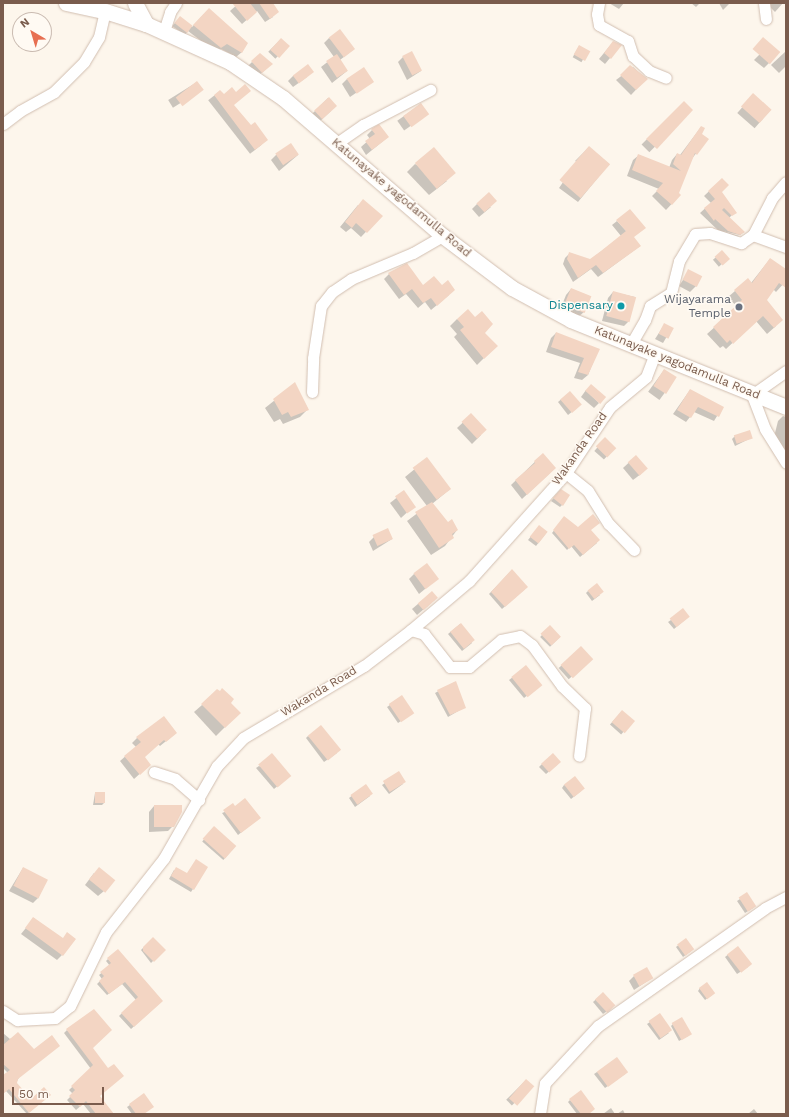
<!DOCTYPE html>
<style>
body{margin:0}
#map{position:relative;width:789px;height:1117px;overflow:hidden;background:#fdf6ec;font-family:"Work Sans",sans-serif}
div>[style]{position:absolute}
.shadow>*{inset:0;background:#0003;transform-origin:0 0}
.building>*{inset:0;background:#f3d5c3;transform-origin:0 0}
.roads{filter:drop-shadow(0 0 1px #d1beb0) drop-shadow(0 0 1px #d1beb0)}
.street>*{height:11px;margin:-5.5px;padding:0 5.5px;transform-origin:5.5px;border-radius:5.5px;background:#fff}
.secondary>*{height:15px;margin:-7.5px;padding:0 7.5px;transform-origin:7.5px;border-radius:7.5px;background:#fff}
.dots>*{width:11px;height:11px;translate:-50% -50%;box-sizing:border-box;border:2px solid #fffaf3;border-radius:50%}
span{translate:-50% -50%;white-space:nowrap;text-align:center;line-height:1.15;-webkit-text-stroke:3px #fffaf3;paint-order:stroke}
.street-label{font-size:12px;color:#7a5c4d}
.worship-label{font-size:12px;color:#5b616d}
.right{translate:-100% -50%;text-align:right}
.culture-label{font-size:12px;color:#0d838f}
.frame{position:absolute;inset:0;border:4px solid #7a5c4d;pointer-events:none}
.north{position:absolute;left:12px;top:12px;width:40px;height:40px;box-sizing:border-box;background:#fffaf3;border:1px solid #cabbb1;border-radius:50%;rotate:322deg;font-size:11px;font-weight:700;line-height:16px;text-align:center;color:#7a5c4d}
.north::after{content:'';display:block;margin:auto;width:14px;height:18px;background:#e76f51;clip-path:polygon(50% 0,100% 100%,50% 72%,0 100%)}
.scale{position:absolute;left:12px;top:1087px;width:92px;height:18px;box-sizing:border-box;border:2px solid #7a5c4d;border-top:0;padding-left:5px;font-size:12px;line-height:14px;white-space:nowrap;color:#7a5c4d;-webkit-text-stroke:3px #fffaf3;paint-order:stroke}
</style>
<div id="map">
<div class="shadow">
<div style="clip-path:polygon(239px 3px,272px 3px,273px 17px,265px 22px,257px 11px,242px 24px,230px 11px)"></div>
<div style="clip-path:polygon(609px 3px,624px 3px,619px 9px)"></div>
<div style="clip-path:polygon(691px 3px,700px 3px,696px 7px)"></div>
<div style="clip-path:polygon(719px 3px,730px 3px,723px 10px)"></div>
<div style="clip-path:polygon(766px 3px,783px 3px,775px 12px)"></div>
<div style="clip-path:polygon(204px 14px,242px 52px,236px 57px,221px 49px,217px 53px,188px 31px,185px 35px,172px 26px,178px 20px,192px 27px)"></div>
<div style="clip-path:polygon(44px 30px,48px 30px,47px 43px,42px 48px,18px 47px,20px 33px,20px 44px,44px 44px)"></div>
<div style="clip-path:polygon(329px 38px,354px 49px,340px 60px,347px 71px,332px 83px,321px 67px,334px 57px,324px 43px)"></div>
<div style="left:281px;top:39px;width:10px;height:18px;rotate:45deg"></div>
<div style="clip-path:polygon(613px 42px,610px 58px,605px 64px,599px 59px)"></div>
<div style="clip-path:polygon(770px 44px,769px 63px,764px 68px,754px 60px)"></div>
<div style="left:579px;top:46px;width:10px;height:13px;rotate:29deg"></div>
<div style="clip-path:polygon(786px 51px,786px 66px,779px 73px,771px 65px)"></div>
<div style="clip-path:polygon(403px 57px,421px 71px,407px 80px,398px 62px)"></div>
<div style="clip-path:polygon(252px 62px,266px 69px,257px 77px,247px 67px)"></div>
<div style="clip-path:polygon(633px 67px,646px 79px,631px 95px,616px 80px)"></div>
<div style="clip-path:polygon(293px 76px,307px 77px,293px 87px,288px 81px)"></div>
<div style="clip-path:polygon(347px 79px,372px 82px,350px 97px,342px 84px)"></div>
<div style="left:197px;top:82px;width:9px;height:34px;rotate:58deg"></div>
<div style="left:220px;top:91px;width:68px;height:15px;rotate:52deg"></div>
<div style="left:753px;top:95px;width:23px;height:24px;rotate:41deg"></div>
<div style="clip-path:polygon(328px 98px,331px 111px,317px 124px,310px 116px)"></div>
<div style="left:684px;top:102px;width:11px;height:60px;rotate:45deg"></div>
<div style="left:421px;top:104px;width:12px;height:29px;rotate:55deg"></div>
<div style="clip-path:polygon(701px 127px,701px 134px,707px 139px,691px 160px,678px 193px,680px 195px,666px 210px,652px 196px,659px 189px,627px 176px,633px 160px,639px 155px,669px 168px,672px 160px,677px 154px,680px 155px)"></div>
<div style="clip-path:polygon(372px 130px,388px 137px,366px 155px,361px 147px,370px 139px,367px 135px)"></div>
<div style="clip-path:polygon(589px 147px,609px 164px,578px 202px,559px 188px,577px 162px,575px 161px)"></div>
<div style="clip-path:polygon(276px 155px,298px 155px,279px 171px,271px 160px)"></div>
<div style="clip-path:polygon(415px 164px,447px 181px,429px 195px,407px 172px)"></div>
<div style="clip-path:polygon(722px 179px,721px 192px,735px 212px,729px 218px,744px 232px,740px 235px,722px 231px,739px 236px,735px 239px,723px 235px,700px 213px,711px 203px,704px 196px)"></div>
<div style="clip-path:polygon(477px 204px,491px 207px,479px 217px,472px 209px)"></div>
<div style="clip-path:polygon(358px 205px,381px 216px,361px 237px,351px 228px,346px 232px,340px 227px)"></div>
<div style="clip-path:polygon(617px 221px,640px 246px,598px 277px,591px 269px,573px 282px,563px 264px,565px 258px,570px 253px,590px 260px,621px 236px,612px 225px)"></div>
<div style="left:722px;top:252px;width:9px;height:12px;rotate:49deg"></div>
<div style="clip-path:polygon(770px 259px,786px 270px,786px 281px,776px 292px,773px 289px,765px 300px,776px 326px,767px 334px,756px 321px,726px 349px,723px 346px,720px 348px,707px 334px,737px 307px,728px 297px,735px 291px,751px 283px)"></div>
<div style="clip-path:polygon(689px 271px,696px 286px,690px 292px,679px 286px)"></div>
<div style="clip-path:polygon(389px 274px,423px 286px,449px 295px,431px 310px,425px 302px,418px 308px,406px 294px,399px 299px,384px 279px)"></div>
<div style="clip-path:polygon(571px 289px,589px 296px,584px 312px,578px 317px,560px 310px,566px 295px)"></div>
<div style="clip-path:polygon(613px 292px,635px 297px,629px 321px,624px 326px,602px 321px,608px 298px)"></div>
<div style="clip-path:polygon(457px 319px,484px 333px,496px 346px,477px 365px,454px 337px,457px 334px,450px 326px)"></div>
<div style="clip-path:polygon(664px 325px,672px 328px,663px 343px,655px 339px)"></div>
<div style="clip-path:polygon(556px 333px,598px 350px,588px 375px,582px 380px,574px 378px,580px 363px,546px 352px,551px 338px)"></div>
<div style="left:664px;top:370px;width:14px;height:27px;rotate:36deg"></div>
<div style="clip-path:polygon(295px 384px,308px 409px,300px 417px,283px 424px,280px 419px,274px 422px,265px 408px)"></div>
<div style="clip-path:polygon(586px 390px,599px 403px,594px 408px,581px 397px)"></div>
<div style="clip-path:polygon(690px 390px,722px 408px,714px 421px,694px 412px,686px 422px,673px 414px)"></div>
<div style="clip-path:polygon(570px 392px,578px 407px,568px 415px,558px 402px)"></div>
<div style="clip-path:polygon(471px 415px,481px 435px,472px 444px,457px 428px)"></div>
<div style="clip-path:polygon(783px 416px,786px 417px,786px 460px,774px 437px,778px 421px)"></div>
<div style="clip-path:polygon(735px 436px,751px 438px,735px 446px,732px 439px)"></div>
<div style="left:605px;top:439px;width:13px;height:16px;rotate:42deg"></div>
<div style="clip-path:polygon(543px 454px,550px 473px,522px 499px,511px 485px)"></div>
<div style="clip-path:polygon(636px 456px,641px 474px,633px 480px,623px 468px)"></div>
<div style="clip-path:polygon(427px 459px,450px 489px,432px 504px,447px 523px,457px 530px,445px 546px,431px 555px,407px 521px,427px 506px,405px 477px)"></div>
<div style="clip-path:polygon(561px 490px,562px 505px,560px 507px,551px 501px)"></div>
<div style="clip-path:polygon(404px 492px,414px 506px,401px 518px,390px 503px)"></div>
<div style="clip-path:polygon(562px 520px,578px 528px,590px 530px,597px 543px,580px 557px,571px 546px,567px 550px,552px 533px)"></div>
<div style="clip-path:polygon(537px 529px,547px 532px,536px 546px,528px 540px)"></div>
<div style="clip-path:polygon(374px 537px,392px 539px,373px 551px,369px 542px)"></div>
<div style="clip-path:polygon(512px 570px,525px 589px,502px 609px,489px 594px)"></div>
<div style="clip-path:polygon(414px 574px,437px 579px,419px 594px,409px 579px)"></div>
<div style="clip-path:polygon(588px 591px,600px 595px,592px 601px,586px 593px)"></div>
<div style="clip-path:polygon(432px 592px,431px 603px,417px 615px,412px 609px)"></div>
<div style="clip-path:polygon(686px 619px,674px 629px,668px 622px,671px 620px)"></div>
<div style="clip-path:polygon(460px 624px,472px 643px,462px 651px,448px 634px)"></div>
<div style="left:550px;top:627px;width:14px;height:14px;rotate:45deg"></div>
<div style="left:581px;top:648px;width:15px;height:30px;rotate:48deg"></div>
<div style="clip-path:polygon(526px 667px,538px 687px,524px 698px,509px 680px)"></div>
<div style="clip-path:polygon(455px 682px,465px 707px,448px 717px,435px 693px)"></div>
<div style="clip-path:polygon(202px 705px,239px 713px,216px 736px,194px 712px)"></div>
<div style="clip-path:polygon(390px 705px,410px 715px,398px 723px,387px 707px)"></div>
<div style="left:622px;top:711px;width:15px;height:18px;rotate:42deg"></div>
<div style="clip-path:polygon(176px 733px,160px 746px,158px 744px,143px 758px,144px 770px,134px 779px,120px 761px,136px 747px,132px 743px,137px 738px)"></div>
<div style="clip-path:polygon(308px 736px,337px 753px,324px 762px,306px 738px)"></div>
<div style="clip-path:polygon(542px 764px,558px 764px,546px 774px,539px 767px)"></div>
<div style="clip-path:polygon(259px 766px,287px 778px,274px 789px,256px 768px)"></div>
<div style="clip-path:polygon(385px 783px,403px 784px,389px 794px,382px 785px)"></div>
<div style="clip-path:polygon(366px 785px,370px 796px,355px 807px,349px 798px)"></div>
<div style="clip-path:polygon(564px 785px,581px 791px,571px 799px,562px 788px)"></div>
<div style="clip-path:polygon(95px 793px,104px 803px,102px 805px,93px 805px)"></div>
<div style="clip-path:polygon(154px 806px,173px 826px,168px 831px,149px 832px,149px 812px)"></div>
<div style="clip-path:polygon(235px 808px,257px 820px,238px 835px,222px 813px)"></div>
<div style="left:214px;top:828px;width:28px;height:18px;rotate:41deg"></div>
<div style="clip-path:polygon(207px 867px,191px 892px,169px 879px,174px 870px,187px 874px)"></div>
<div style="clip-path:polygon(23px 868px,38px 898px,33px 903px,9px 891px)"></div>
<div style="clip-path:polygon(94px 873px,104px 891px,98px 896px,85px 885px)"></div>
<div style="clip-path:polygon(740px 899px,753px 908px,745px 913px,737px 901px)"></div>
<div style="clip-path:polygon(34px 918px,62px 955px,57px 960px,21px 934px)"></div>
<div style="clip-path:polygon(153px 938px,164px 950px,151px 963px,141px 950px)"></div>
<div style="clip-path:polygon(686px 939px,691px 951px,683px 957px,676px 947px)"></div>
<div style="clip-path:polygon(738px 947px,748px 967px,737px 974px,725px 957px)"></div>
<div style="clip-path:polygon(108px 959px,162px 1001px,131px 1029px,119px 1016px,136px 1000px,122px 984px,107px 995px,97px 984px,102px 979px,99px 975px,110px 966px,106px 961px)"></div>
<div style="clip-path:polygon(634px 976px,652px 978px,634px 990px,629px 981px)"></div>
<div style="clip-path:polygon(700px 988px,712px 995px,705px 1000px,698px 991px)"></div>
<div style="clip-path:polygon(603px 993px,611px 1008px,603px 1014px,593px 1002px)"></div>
<div style="clip-path:polygon(650px 1022px,669px 1033px,659px 1040px,647px 1024px)"></div>
<div style="clip-path:polygon(673px 1024px,688px 1036px,679px 1041px,671px 1026px)"></div>
<div style="clip-path:polygon(67px 1030px,92px 1048px,99px 1096px,111px 1114px,91px 1114px,83px 1104px,76px 1110px,67px 1100px,73px 1094px,69px 1090px,91px 1069px,64px 1033px)"></div>
<div style="clip-path:polygon(3px 1033px,10px 1039px,18px 1034px,34px 1050px,16px 1083px,30px 1101px,47px 1097px,27px 1114px,6px 1091px,3px 1093px,3px 1076px,8px 1073px,3px 1068px)"></div>
<div style="clip-path:polygon(597px 1072px,625px 1074px,605px 1088px,594px 1074px)"></div>
<div style="left:526px;top:1080px;width:8px;height:28px;rotate:45deg"></div>
<div style="clip-path:polygon(570px 1100px,588px 1114px,577px 1114px,568px 1102px)"></div>
<div style="clip-path:polygon(130px 1105px,144px 1114px,132px 1114px,127px 1107px)"></div>
<div style="clip-path:polygon(611px 1108px,615px 1114px,603px 1114px)"></div>
<div style="clip-path:polygon(754px 1109px,758px 1114px,748px 1114px)"></div>
<div style="clip-path:polygon(623px 1110px,625px 1114px,617px 1114px)"></div>
</div>
<div class="building">
<div style="clip-path:polygon(232px 3px,250px 3px,257px 12px,247px 21px)"></div>
<div style="clip-path:polygon(259px 3px,273px 3px,279px 12px,270px 19px)"></div>
<div style="clip-path:polygon(209px 8px,248px 43px,242px 53px,227px 44px,221px 48px,193px 25px)"></div>
<div style="left:180px;top:16px;width:16px;height:9px;rotate:38deg"></div>
<div style="left:340px;top:29px;width:25px;height:14px;rotate:53deg"></div>
<div style="left:763px;top:37px;width:23px;height:16px;rotate:41deg"></div>
<div style="left:281px;top:38px;width:12px;height:16px;rotate:42deg"></div>
<div style="clip-path:polygon(613px 41px,622px 45px,611px 59px,604px 53px)"></div>
<div style="left:579px;top:45px;width:13px;height:11px;rotate:29deg"></div>
<div style="left:412px;top:51px;width:22px;height:11px;rotate:63deg"></div>
<div style="clip-path:polygon(260px 53px,273px 64px,262px 73px,251px 61px)"></div>
<div style="left:337px;top:54px;width:20px;height:13px;rotate:57deg"></div>
<div style="left:308px;top:64px;width:10px;height:19px;rotate:53deg"></div>
<div style="clip-path:polygon(630px 65px,648px 79px,636px 90px,620px 75px)"></div>
<div style="left:364px;top:67px;width:18px;height:21px;rotate:56deg"></div>
<div style="left:197px;top:81px;width:11px;height:27px;rotate:52deg"></div>
<div style="clip-path:polygon(245px 84px,251px 91px,234px 105px,251px 125px,255px 122px,268px 140px,255px 150px,214px 95px,220px 90px,224px 94px,232px 87px,236px 92px)"></div>
<div style="left:753px;top:93px;width:25px;height:18px;rotate:42deg"></div>
<div style="left:329px;top:97px;width:12px;height:20px;rotate:48deg"></div>
<div style="clip-path:polygon(684px 101px,693px 110px,657px 149px,646px 139px)"></div>
<div style="left:421px;top:103px;width:14px;height:22px;rotate:54deg"></div>
<div style="clip-path:polygon(379px 124px,389px 137px,372px 150px,365px 141px,375px 134px,371px 129px)"></div>
<div style="clip-path:polygon(701px 126px,705px 128px,702px 134px,709px 139px,697px 155px,695px 153px,679px 193px,681px 195px,672px 205px,656px 191px,663px 183px,632px 170px,638px 154px,681px 171px,673px 164px,677px 153px,681px 155px)"></div>
<div style="left:291px;top:143px;width:14px;height:19px;rotate:56deg"></div>
<div style="left:589px;top:146px;width:28px;height:45px;rotate:41deg"></div>
<div style="left:434px;top:147px;width:34px;height:25px;rotate:50deg"></div>
<div style="clip-path:polygon(722px 178px,729px 185px,722px 192px,737px 213px,732px 216px,724px 208px,722px 210px,745px 232px,740px 235px,728px 231px,715px 219px,714px 221px,704px 208px,715px 199px,708px 191px)"></div>
<div style="left:489px;top:192px;width:12px;height:17px;rotate:48deg"></div>
<div style="clip-path:polygon(363px 199px,383px 216px,367px 233px,356px 223px,352px 228px,345px 222px)"></div>
<div style="clip-path:polygon(630px 209px,646px 228px,634px 237px,641px 246px,603px 273px,596px 265px,578px 278px,567px 259px,569px 252px,590px 259px,601px 251px,626px 231px,616px 220px)"></div>
<div style="left:722px;top:250px;width:12px;height:10px;rotate:48deg"></div>
<div style="clip-path:polygon(770px 258px,786px 269px,786px 288px,779px 283px,767px 300px,783px 320px,774px 328px,763px 316px,733px 344px,730px 340px,727px 343px,713px 327px,742px 300px,734px 290px,748px 278px,752px 283px)"></div>
<div style="clip-path:polygon(407px 263px,423px 285px,434px 276px,442px 285px,448px 280px,455px 290px,437px 306px,431px 298px,423px 303px,412px 289px,404px 295px,388px 273px)"></div>
<div style="left:688px;top:269px;width:16px;height:12px;rotate:27deg"></div>
<div style="left:571px;top:288px;width:22px;height:18px;rotate:22deg"></div>
<div style="left:613px;top:291px;width:24px;height:26px;rotate:15deg"></div>
<div style="clip-path:polygon(468px 309px,475px 317px,482px 311px,493px 324px,485px 333px,498px 346px,484px 359px,460px 330px,464px 327px,457px 319px)"></div>
<div style="left:664px;top:323px;width:11px;height:12px;rotate:27deg"></div>
<div style="clip-path:polygon(556px 332px,600px 349px,588px 375px,578px 372px,584px 358px,551px 347px)"></div>
<div style="left:664px;top:369px;width:15px;height:20px;rotate:32deg"></div>
<div style="clip-path:polygon(295px 382px,309px 410px,291px 417px,288px 412px,282px 415px,273px 399px)"></div>
<div style="left:591px;top:384px;width:20px;height:9px;rotate:41deg"></div>
<div style="clip-path:polygon(690px 389px,724px 407px,719px 417px,698px 407px,691px 418px,677px 410px)"></div>
<div style="left:570px;top:391px;width:18px;height:13px;rotate:49deg"></div>
<div style="left:471px;top:413px;width:23px;height:13px;rotate:47deg"></div>
<div style="left:750px;top:430px;width:9px;height:17px;rotate:72deg"></div>
<div style="left:605px;top:437px;width:16px;height:13px;rotate:45deg"></div>
<div style="clip-path:polygon(543px 453px,556px 468px,527px 495px,515px 480px,535px 463px,534px 461px)"></div>
<div style="left:636px;top:455px;width:18px;height:11px;rotate:49deg"></div>
<div style="left:427px;top:457px;width:40px;height:18px;rotate:53deg"></div>
<div style="clip-path:polygon(561px 489px,570px 495px,563px 506px,553px 498px)"></div>
<div style="left:404px;top:490px;width:21px;height:11px;rotate:55deg"></div>
<div style="clip-path:polygon(432px 502px,448px 522px,452px 519px,458px 530px,452px 534px,454px 538px,439px 548px,415px 512px)"></div>
<div style="clip-path:polygon(593px 514px,600px 523px,591px 530px,600px 540px,583px 555px,574px 545px,569px 549px,553px 530px,564px 516px,578px 527px)"></div>
<div style="left:539px;top:525px;width:11px;height:15px;rotate:38deg"></div>
<div style="left:388px;top:528px;width:12px;height:17px;rotate:66deg"></div>
<div style="left:427px;top:563px;width:20px;height:17px;rotate:53deg"></div>
<div style="clip-path:polygon(512px 569px,528px 587px,505px 607px,491px 592px)"></div>
<div style="left:597px;top:583px;width:11px;height:12px;rotate:52deg"></div>
<div style="left:432px;top:591px;width:9px;height:19px;rotate:49deg"></div>
<div style="left:683px;top:608px;width:11px;height:17px;rotate:52deg"></div>
<div style="left:461px;top:623px;width:22px;height:14px;rotate:51deg"></div>
<div style="left:550px;top:625px;width:16px;height:13px;rotate:47deg"></div>
<div style="left:581px;top:646px;width:18px;height:28px;rotate:47deg"></div>
<div style="left:526px;top:665px;width:26px;height:19px;rotate:51deg"></div>
<div style="clip-path:polygon(456px 681px,466px 708px,450px 715px,437px 690px)"></div>
<div style="clip-path:polygon(222px 688px,234px 699px,231px 703px,241px 713px,225px 728px,201px 704px,217px 689px,220px 691px)"></div>
<div style="left:402px;top:695px;width:22px;height:16px;rotate:56deg"></div>
<div style="left:622px;top:710px;width:17px;height:16px;rotate:40deg"></div>
<div style="clip-path:polygon(164px 716px,177px 733px,166px 742px,164px 740px,145px 757px,151px 765px,140px 775px,124px 756px,141px 742px,136px 737px)"></div>
<div style="left:321px;top:725px;width:32px;height:17px;rotate:51deg"></div>
<div style="left:272px;top:753px;width:30px;height:18px;rotate:50deg"></div>
<div style="left:553px;top:753px;width:12px;height:16px;rotate:48deg"></div>
<div style="left:399px;top:771px;width:13px;height:19px;rotate:58deg"></div>
<div style="left:575px;top:776px;width:16px;height:14px;rotate:52deg"></div>
<div style="left:366px;top:784px;width:12px;height:19px;rotate:55deg"></div>
<div style="left:95px;top:792px;width:10px;height:11px"></div>
<div style="clip-path:polygon(245px 798px,261px 818px,241px 833px,223px 810px,233px 803px,235px 806px)"></div>
<div style="clip-path:polygon(154px 805px,182px 805px,182px 812px,174px 827px,154px 827px)"></div>
<div style="left:214px;top:826px;width:30px;height:17px;rotate:42deg"></div>
<div style="clip-path:polygon(196px 859px,208px 867px,194px 890px,171px 876px,176px 867px,187px 873px)"></div>
<div style="left:23px;top:867px;width:28px;height:21px;rotate:27deg"></div>
<div style="left:99px;top:867px;width:21px;height:16px;rotate:39deg"></div>
<div style="left:747px;top:892px;width:17px;height:10px;rotate:57deg"></div>
<div style="clip-path:polygon(33px 917px,63px 938px,67px 932px,76px 939px,63px 956px,25px 928px)"></div>
<div style="clip-path:polygon(153px 937px,166px 950px,154px 962px,143px 951px,143px 947px)"></div>
<div style="left:686px;top:938px;width:14px;height:11px;rotate:54deg"></div>
<div style="left:738px;top:946px;width:23px;height:14px;rotate:52deg"></div>
<div style="clip-path:polygon(118px 949px,163px 1001px,134px 1027px,121px 1013px,138px 997px,125px 982px,109px 994px,99px 981px,104px 976px,100px 972px,111px 963px,107px 958px)"></div>
<div style="left:647px;top:967px;width:13px;height:16px;rotate:61deg"></div>
<div style="left:707px;top:982px;width:14px;height:10px;rotate:54deg"></div>
<div style="left:603px;top:992px;width:18px;height:11px;rotate:47deg"></div>
<div style="clip-path:polygon(94px 1009px,112px 1030px,93px 1048px,108px 1068px,114px 1064px,124px 1076px,100px 1096px,114px 1114px,96px 1114px,86px 1101px,80px 1107px,69px 1096px,75px 1090px,71px 1086px,93px 1065px,66px 1029px)"></div>
<div style="left:660px;top:1013px;width:21px;height:14px;rotate:55deg"></div>
<div style="left:682px;top:1017px;width:20px;height:12px;rotate:60deg"></div>
<div style="clip-path:polygon(18px 1032px,34px 1049px,52px 1035px,60px 1046px,18px 1079px,17px 1083px,31px 1099px,44px 1087px,51px 1095px,29px 1113px,9px 1089px,3px 1094px,3px 1075px,10px 1070px,3px 1064px,3px 1045px)"></div>
<div style="left:617px;top:1057px;width:19px;height:25px;rotate:54deg"></div>
<div style="left:526px;top:1079px;width:11px;height:26px;rotate:41deg"></div>
<div style="clip-path:polygon(581px 1090px,595px 1109px,589px 1114px,581px 1114px,569px 1099px)"></div>
<div style="clip-path:polygon(144px 1093px,154px 1107px,144px 1114px,136px 1114px,129px 1104px)"></div>
</div>
<div class="roads">
<div class="street">
<div style="left:599px;top:3px;width:11px;rotate:100deg"></div>
<div style="left:597px;top:14px;width:11px;rotate:80deg"></div>
<div style="left:599px;top:25px;width:33px;rotate:29deg"></div>
<div style="left:628px;top:41px;width:16px;rotate:72deg"></div>
<div style="left:633px;top:56px;width:22px;rotate:43deg"></div>
<div style="left:649px;top:71px;width:18px;rotate:22deg"></div>
<div style="left:764px;top:3px;width:16px;rotate:83deg"></div>
<div style="left:164px;top:31px;width:20px;rotate:-72deg"></div>
<div style="left:170px;top:12px;width:11px;rotate:-56deg"></div>
<div style="left:3px;top:124px;width:21px;rotate:-37deg"></div>
<div style="left:20px;top:111px;width:39px;rotate:-29deg"></div>
<div style="left:54px;top:92px;width:42px;rotate:-45deg"></div>
<div style="left:84px;top:62px;width:29px;rotate:-59deg"></div>
<div style="left:99px;top:37px;width:27px;rotate:-77deg"></div>
<div style="left:337px;top:143px;width:32px;rotate:-35deg"></div>
<div style="left:363px;top:125px;width:76px;rotate:-27.6deg"></div>
<div style="left:753px;top:235px;width:42px;rotate:-62.8deg"></div>
<div style="left:772px;top:198px;width:21px;rotate:-49deg"></div>
<div style="left:631px;top:344px;width:28px;rotate:-60deg"></div>
<div style="left:645px;top:320px;width:15px;rotate:-70deg"></div>
<div style="left:650px;top:306px;width:25px;rotate:-32deg"></div>
<div style="left:671px;top:293px;width:33px;rotate:-76deg"></div>
<div style="left:679px;top:261px;width:31px;rotate:-59deg"></div>
<div style="left:695px;top:234px;width:15px;rotate:-4deg"></div>
<div style="left:710px;top:233px;width:33px;rotate:18deg"></div>
<div style="left:741px;top:243px;width:14px;rotate:-34deg"></div>
<div style="left:753px;top:235px;width:35px;rotate:20deg"></div>
<div style="left:786px;top:371px;width:42px;rotate:144.8deg"></div>
<div style="left:752px;top:395px;width:36px;rotate:69deg"></div>
<div style="left:765px;top:429px;width:40px;rotate:58deg"></div>
<div style="left:312px;top:392px;width:34px;rotate:-88deg"></div>
<div style="left:313px;top:358px;width:53px;rotate:-81.3deg"></div>
<div style="left:321px;top:306px;width:18px;rotate:-52deg"></div>
<div style="left:332px;top:292px;width:23px;rotate:-34deg"></div>
<div style="left:351px;top:279px;width:67px;rotate:-22.8deg"></div>
<div style="left:413px;top:253px;width:34px;rotate:-30deg"></div>
<div style="left:566px;top:473px;width:28px;rotate:39deg"></div>
<div style="left:588px;top:491px;width:39px;rotate:58deg"></div>
<div style="left:609px;top:524px;width:36px;rotate:46deg"></div>
<div style="left:411px;top:630px;width:14px;rotate:17deg"></div>
<div style="left:424px;top:634px;width:42px;rotate:51.8deg"></div>
<div style="left:450px;top:667px;width:19px"></div>
<div style="left:469px;top:667px;width:42px;rotate:-40.2deg"></div>
<div style="left:501px;top:640px;width:19px;rotate:-12deg"></div>
<div style="left:520px;top:636px;width:15px;rotate:37deg"></div>
<div style="left:532px;top:645px;width:51px;rotate:53.8deg"></div>
<div style="left:562px;top:686px;width:32px;rotate:44deg"></div>
<div style="left:585px;top:708px;width:48px;rotate:97.1deg"></div>
<div style="left:154px;top:772px;width:22px;rotate:18deg"></div>
<div style="left:175px;top:779px;width:32px;rotate:41deg"></div>
<div style="left:3px;top:1011px;width:17px;rotate:33deg"></div>
<div style="left:17px;top:1020px;width:38px;rotate:-3deg"></div>
<div style="left:55px;top:1018px;width:19px;rotate:-39deg"></div>
<div style="left:70px;top:1006px;width:82px;rotate:-64.1deg"></div>
<div style="left:106px;top:932px;width:94px;rotate:-51.9deg"></div>
<div style="left:164px;top:858px;width:106px;rotate:-60.1deg"></div>
<div style="left:217px;top:766px;width:38px;rotate:-47deg"></div>
<div style="left:243px;top:738px;width:141px;rotate:-30.8deg"></div>
<div style="left:364px;top:666px;width:59px;rotate:-37.5deg"></div>
<div style="left:411px;top:630px;width:76px;rotate:-40.2deg"></div>
<div style="left:469px;top:581px;width:145px;rotate:-48.1deg"></div>
<div style="left:566px;top:473px;width:79px;rotate:-56.3deg"></div>
<div style="left:610px;top:407px;width:47px;rotate:-39.8deg"></div>
<div style="left:646px;top:377px;width:26px;rotate:-69deg"></div>
<div style="left:540px;top:1114px;width:31px;rotate:-81deg"></div>
<div style="left:545px;top:1083px;width:78px;rotate:-47.1deg"></div>
<div style="left:598px;top:1026px;width:204px;rotate:-35.2deg"></div>
<div style="left:765px;top:908px;width:24px;rotate:-28deg"></div>
</div>
<div class="secondary">
<div style="left:66px;top:3px;width:40px;rotate:12deg"></div>
<div style="left:105px;top:11px;width:43px;rotate:17.6deg"></div>
<div style="left:146px;top:24px;width:92px;rotate:24.3deg"></div>
<div style="left:230px;top:62px;width:64px;rotate:34.2deg"></div>
<div style="left:283px;top:98px;width:211px;rotate:40.8deg"></div>
<div style="left:443px;top:236px;width:86px;rotate:37deg"></div>
<div style="left:512px;top:288px;width:67px;rotate:28.5deg"></div>
<div style="left:571px;top:320px;width:232px;rotate:22deg"></div>
<div style="left:135px;top:3px;width:24px;rotate:62deg"></div>
</div>
</div>
<div class="dots">
<div style="left:621px;top:306px;background:#0f9aa8"></div>
<div style="left:739px;top:307px;background:#6b7280"></div>
</div>
<div class="street-label">
<span style="left:401px;top:198px;rotate:40deg">Katunayake yagodamulla Road</span>
<span style="left:677px;top:363px;rotate:22deg">Katunayake yagodamulla Road</span>
<span style="left:580px;top:449px;rotate:-55deg">Wakanda Road</span>
<span style="left:319px;top:692px;rotate:-31deg">Wakanda Road</span>
</div>
<div class="worship-label">
<span class="right" style="left:731px;top:307px">Wijayarama<br>Temple</span>
</div>
<div class="culture-label">
<span class="right" style="left:613px;top:306px">Dispensary</span>
</div>
<div class="frame"></div>
<div class="north">N</div>
<div class="scale">50 m</div>
</div>
